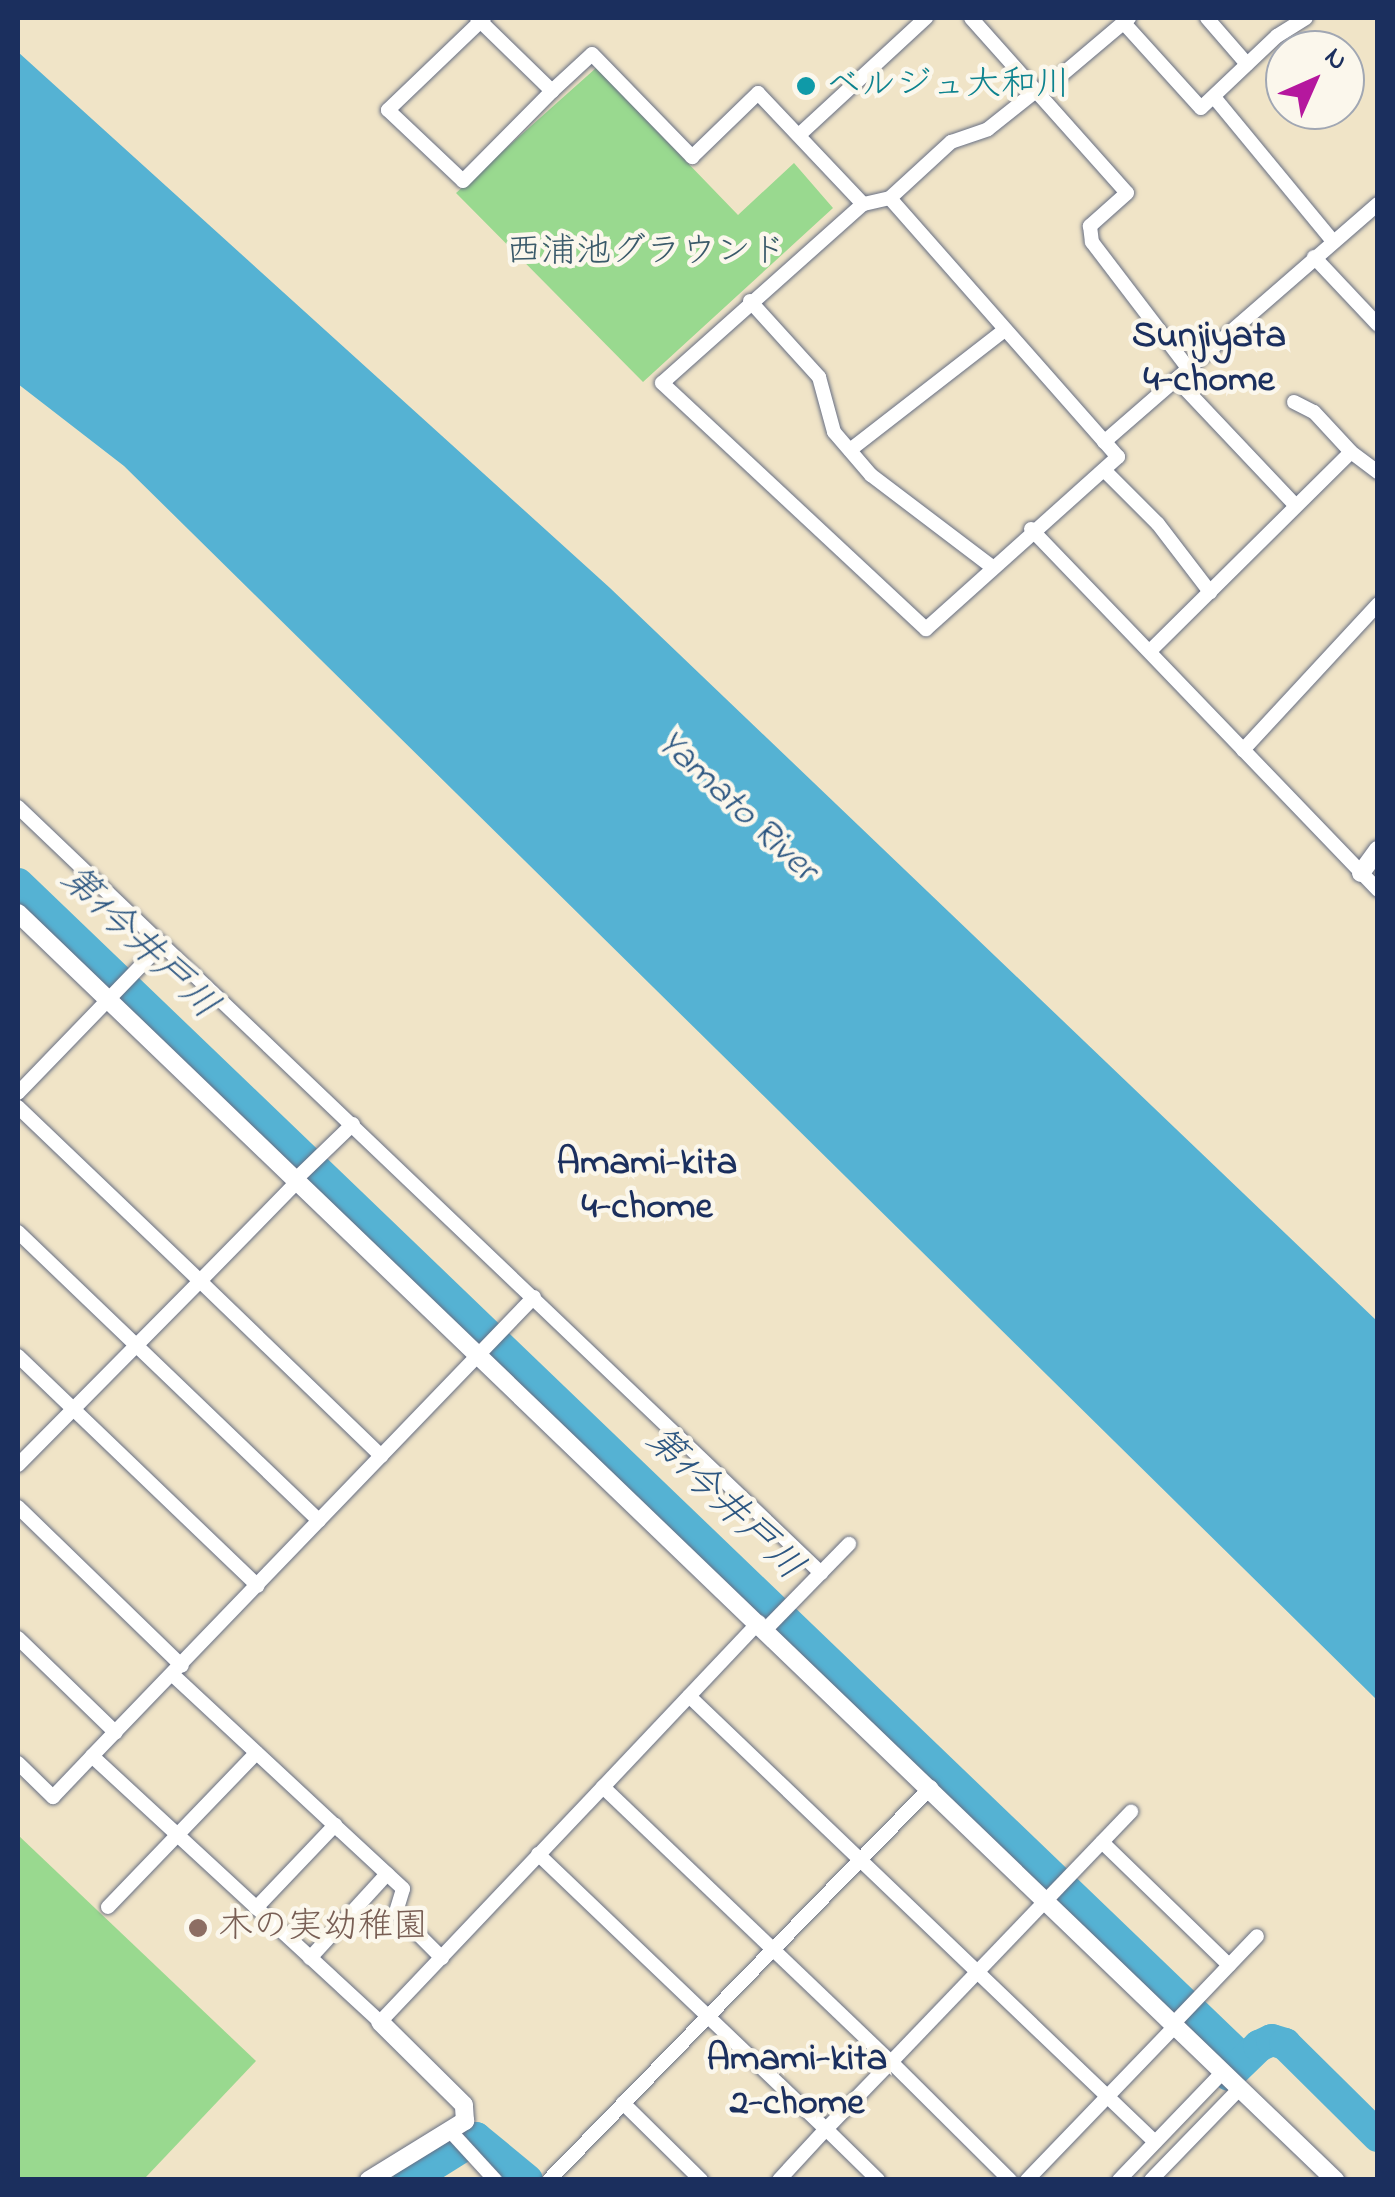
<!DOCTYPE html>
<meta charset="utf-8">
<style>
body{margin:0}
#map{position:relative;width:1395px;height:2197px;overflow:hidden;background:#f0e4c7;font-family:"Indie Flower","Klee One",sans-serif}
div>[style]{position:absolute}
.green>*{inset:0;background:#99d98f}
.water>*{inset:0;background:#55b2d3}
.river>*{height:32px;margin:-16px;padding:0 16px;transform-origin:16px;border-radius:16px;background:#55b2d3}
.roads{filter:drop-shadow(0 0 2px #666e83) drop-shadow(0 0 2px #666e83)}
.minor>*{height:14px;margin:-7px;padding:0 7px;transform-origin:7px;border-radius:7px;background:#fff}
.tertiary>*{height:18px;margin:-9px;padding:0 9px;transform-origin:9px;border-radius:9px;background:#fff}
.dots>*{width:28px;height:28px;translate:-50% -50%;box-sizing:border-box;border:5px solid #fbf7ec;border-radius:50%}
span{translate:-50% -50%;white-space:nowrap;text-align:center;line-height:1.15;-webkit-text-stroke:9px #fbf7ec;paint-order:stroke}
.culture-label{font-size:35px;color:#0d838f}
.left{translate:0 -50%;text-align:left}
.park-label{font-size:35px;color:#3a5a6a}
.education-label{font-size:35px;color:#785e54}
.neighbourhood-label{font-size:38px;color:#1b2f5e;font-weight:700}
.water-label{font-size:38px;color:#2c5681;font-style:italic}
.frame{position:absolute;inset:0;border:20px solid #1b2f5e;pointer-events:none}
.north{position:absolute;left:1265px;top:30px;width:100px;height:100px;box-sizing:border-box;background:#fbf7ec;border:2px solid #a1a7b3;border-radius:50%;rotate:45deg;font-size:28px;font-weight:700;line-height:40px;text-align:center;color:#1b2f5e}
.north::after{content:'';display:block;margin:auto;width:35px;height:45px;background:#b5179e;clip-path:polygon(50% 0,100% 100%,50% 72%,0 100%)}
</style>
<div id="map">
<div class="green">
<div style="clip-path:polygon(596px 68px,738px 215px,794px 163px,833px 208px,643px 382px,456px 193px)"></div>
<div style="clip-path:polygon(18px 1835px,256px 2061px,146px 2177px,18px 2179px)"></div>
</div>
<div class="water">
<div style="clip-path:polygon(18px 52px,610px 588px,1377px 1321px,1377px 1700px,124px 466px,18px 384px)"></div>
</div>
<div class="river">
<div style="left:18px;top:884px;width:1698px;rotate:43.83deg"></div>
<div style="left:1229px;top:2075px;width:42px;rotate:-44deg"></div>
<div style="left:1259px;top:2046px;width:14px;rotate:-25deg"></div>
<div style="left:1272px;top:2040px;width:14px;rotate:17deg"></div>
<div style="left:1285px;top:2044px;width:131px;rotate:44.7deg"></div>
<div style="left:409px;top:2180px;width:79px;rotate:-32.1deg"></div>
<div style="left:476px;top:2138px;width:66px;rotate:39.5deg"></div>
</div>
<div class="roads">
<div class="minor">
<div style="left:477px;top:18px;width:105px;rotate:44.2deg"></div>
<div style="left:552px;top:91px;width:54px;rotate:-42.8deg"></div>
<div style="left:592px;top:54px;width:144px;rotate:45.8deg"></div>
<div style="left:692px;top:157px;width:92px;rotate:-44.1deg"></div>
<div style="left:758px;top:93px;width:153px;rotate:46.6deg"></div>
<div style="left:863px;top:204px;width:269px;rotate:138.3deg"></div>
<div style="left:662px;top:383px;width:361px;rotate:43deg"></div>
<div style="left:926px;top:629px;width:258px;rotate:-41.9deg"></div>
<div style="left:1118px;top:457px;width:345px;rotate:-131.4deg"></div>
<div style="left:890px;top:198px;width:28px;rotate:167deg"></div>
<div style="left:484px;top:18px;width:133px;rotate:136.2deg"></div>
<div style="left:388px;top:110px;width:103px;rotate:43.4deg"></div>
<div style="left:463px;top:181px;width:127px;rotate:-45.3deg"></div>
<div style="left:971px;top:18px;width:234px;rotate:48.3deg"></div>
<div style="left:1127px;top:193px;width:50px;rotate:138.3deg"></div>
<div style="left:1090px;top:226px;width:16px;rotate:83deg"></div>
<div style="left:1092px;top:242px;width:158px;rotate:52.7deg"></div>
<div style="left:1207px;top:18px;width:61px;rotate:49deg"></div>
<div style="left:1123px;top:22px;width:116px;rotate:47.8deg"></div>
<div style="left:1201px;top:108px;width:105px;rotate:-43.5deg"></div>
<div style="left:1277px;top:36px;width:34px;rotate:-32deg"></div>
<div style="left:1039px;top:94px;width:118px;rotate:-40.2deg"></div>
<div style="left:1214px;top:97px;width:185px;rotate:50.5deg"></div>
<div style="left:799px;top:135px;width:173px;rotate:-42.7deg"></div>
<div style="left:890px;top:198px;width:83px;rotate:-42.6deg"></div>
<div style="left:951px;top:142px;width:39px;rotate:-19deg"></div>
<div style="left:988px;top:129px;width:61px;rotate:-38.4deg"></div>
<div style="left:1314px;top:257px;width:93px;rotate:46.7deg"></div>
<div style="left:750px;top:301px;width:103px;rotate:47.8deg"></div>
<div style="left:819px;top:377px;width:57px;rotate:74.7deg"></div>
<div style="left:834px;top:432px;width:57px;rotate:49.3deg"></div>
<div style="left:871px;top:475px;width:152px;rotate:37.2deg"></div>
<div style="left:1176px;top:379px;width:173px;rotate:46.6deg"></div>
<div style="left:1294px;top:402px;width:22px;rotate:27deg"></div>
<div style="left:1314px;top:412px;width:54px;rotate:47.2deg"></div>
<div style="left:1104px;top:442px;width:363px;rotate:-41deg"></div>
<div style="left:850px;top:450px;width:192px;rotate:-37.8deg"></div>
<div style="left:1104px;top:470px;width:76px;rotate:45deg"></div>
<div style="left:1158px;top:524px;width:86px;rotate:52.6deg"></div>
<div style="left:1031px;top:529px;width:501px;rotate:46.13deg"></div>
<div style="left:1151px;top:650px;width:281px;rotate:-44.7deg"></div>
<div style="left:1351px;top:452px;width:34px;rotate:37deg"></div>
<div style="left:1243px;top:750px;width:199px;rotate:-47.2deg"></div>
<div style="left:18px;top:807px;width:1110px;rotate:43.65deg"></div>
<div style="left:18px;top:1093px;width:207px;rotate:-46deg"></div>
<div style="left:18px;top:1107px;width:252px;rotate:43.7deg"></div>
<div style="left:200px;top:1281px;width:140px;rotate:-45.6deg"></div>
<div style="left:296px;top:1179px;width:79px;rotate:-44deg"></div>
<div style="left:18px;top:1232px;width:417px;rotate:43.8deg"></div>
<div style="left:534px;top:1297px;width:637px;rotate:133.92deg"></div>
<div style="left:92px;top:1756px;width:392px;rotate:42.7deg"></div>
<div style="left:380px;top:2022px;width:324px;rotate:-46.5deg"></div>
<div style="left:603px;top:1787px;width:398px;rotate:43.7deg"></div>
<div style="left:891px;top:2062px;width:93px;rotate:134.1deg"></div>
<div style="left:826px;top:2129px;width:73px;rotate:44.4deg"></div>
<div style="left:18px;top:1356px;width:332px;rotate:43.8deg"></div>
<div style="left:18px;top:1465px;width:259px;rotate:-45.3deg"></div>
<div style="left:200px;top:1281px;width:252px;rotate:44deg"></div>
<div style="left:18px;top:1507px;width:228px;rotate:44.1deg"></div>
<div style="left:766px;top:1629px;width:119px;rotate:-45.7deg"></div>
<div style="left:18px;top:1638px;width:136px;rotate:44.1deg"></div>
<div style="left:173px;top:1675px;width:314px;rotate:42.9deg"></div>
<div style="left:403px;top:1889px;width:24px;rotate:107deg"></div>
<div style="left:396px;top:1912px;width:65px;rotate:45deg"></div>
<div style="left:689px;top:1696px;width:645px;rotate:43.74deg"></div>
<div style="left:18px;top:1763px;width:49px;rotate:44.2deg"></div>
<div style="left:53px;top:1797px;width:57px;rotate:-46.4deg"></div>
<div style="left:603px;top:1787px;width:227px;rotate:-46.6deg"></div>
<div style="left:1102px;top:1842px;width:177px;rotate:44.1deg"></div>
<div style="left:538px;top:1854px;width:398px;rotate:43.7deg"></div>
<div style="left:826px;top:2129px;width:69px;rotate:132.7deg"></div>
<div style="left:108px;top:1907px;width:214px;rotate:-46.1deg"></div>
<div style="left:256px;top:1908px;width:115px;rotate:-46.4deg"></div>
<div style="left:310px;top:1958px;width:114px;rotate:-47.5deg"></div>
<div style="left:1174px;top:2023px;width:120px;rotate:-46.3deg"></div>
<div style="left:623px;top:2103px;width:110px;rotate:44.6deg"></div>
<div style="left:452px;top:2133px;width:64px;rotate:47.5deg"></div>
<div style="left:549px;top:2180px;width:548px;rotate:-45.81deg"></div>
<div style="left:1010px;top:2180px;width:168px;rotate:-135.2deg"></div>
<div style="left:891px;top:2062px;width:347px;rotate:-46.2deg"></div>
<div style="left:1027px;top:2180px;width:215px;rotate:-46.1deg"></div>
<div style="left:1119px;top:2180px;width:151px;rotate:-46.1deg"></div>
<div style="left:1151px;top:2180px;width:128px;rotate:-45.9deg"></div>
</div>
<div class="tertiary">
<div style="left:1361px;top:873px;width:29px;rotate:-54deg"></div>
<div style="left:18px;top:913px;width:1828px;rotate:43.89deg"></div>
<div style="left:369px;top:2180px;width:113px;rotate:-31.6deg"></div>
<div style="left:465px;top:2121px;width:16px;rotate:-94deg"></div>
<div style="left:464px;top:2105px;width:118px;rotate:-135.3deg"></div>
</div>
</div>
<div class="dots">
<div style="left:806px;top:86px;background:#0f9aa8"></div>
<div style="left:198px;top:1928px;background:#8d6e63"></div>
</div>
<div class="culture-label">
<span class="left" style="left:826px;top:86px">ベルジュ大和川</span>
</div>
<div class="park-label">
<span style="left:646px;top:253px">西浦池グラウンド</span>
</div>
<div class="education-label">
<span class="left" style="left:218px;top:1928px">木の実幼稚園</span>
</div>
<div class="neighbourhood-label">
<span style="left:1209px;top:360px">Sunjiyata<br>4-chome</span>
<span style="left:647px;top:1187px">Amami-kita<br>4-chome</span>
<span style="left:797px;top:2083px">Amami-kita<br>2-chome</span>
</div>
<div class="water-label">
<span style="left:736px;top:807px;rotate:43deg">Yamato River</span>
<span style="left:138px;top:944px;rotate:44deg">第1今井戸川</span>
<span style="left:723px;top:1505px;rotate:44deg">第1今井戸川</span>
</div>
<div class="frame"></div>
<div class="north">N</div>
</div>
